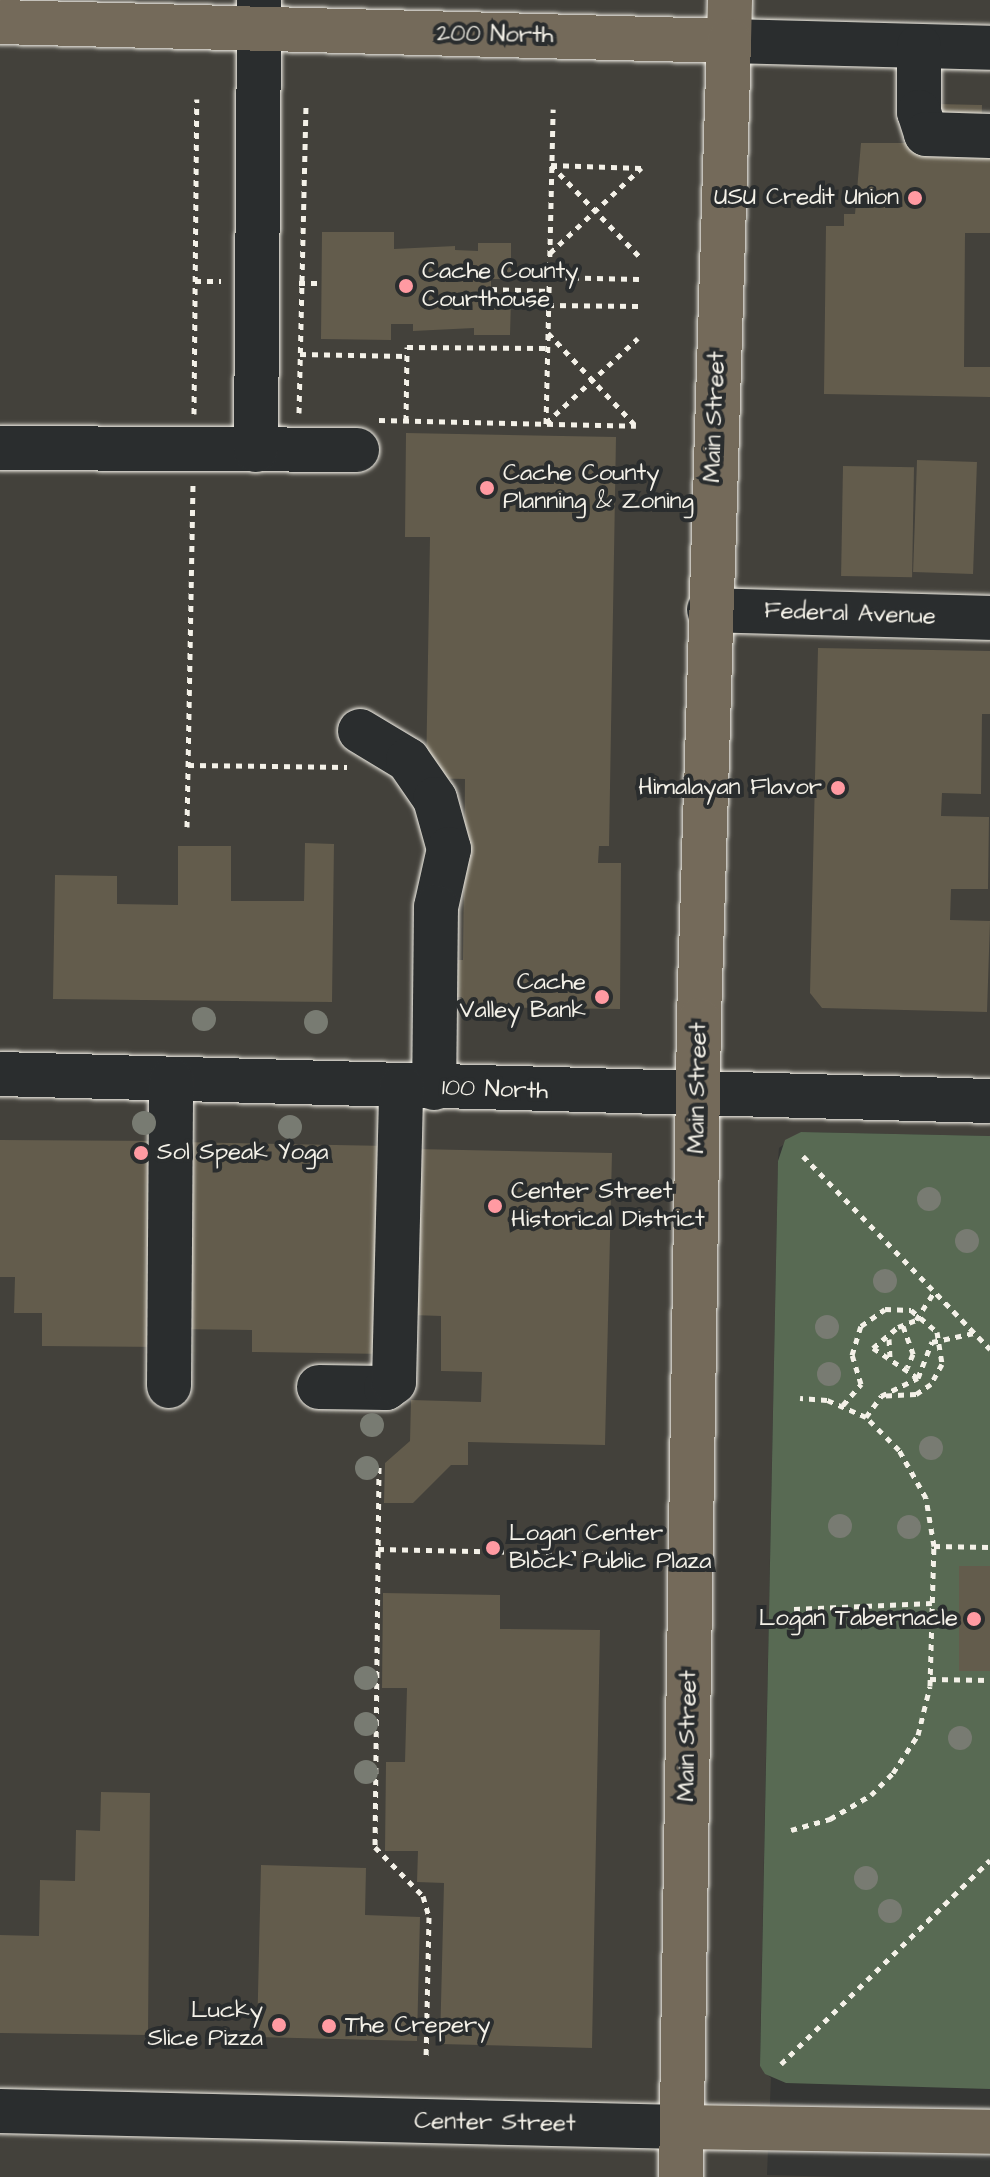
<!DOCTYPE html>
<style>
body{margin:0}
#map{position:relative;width:990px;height:2177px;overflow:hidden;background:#353634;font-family:"Architects Daughter",sans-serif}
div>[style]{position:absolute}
.built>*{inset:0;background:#43413b}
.green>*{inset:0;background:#586a53}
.building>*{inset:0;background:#635c4c;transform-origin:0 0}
.path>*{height:5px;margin-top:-2.5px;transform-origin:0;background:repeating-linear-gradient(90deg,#f4f1e8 0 6px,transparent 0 12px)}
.roads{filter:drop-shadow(0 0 2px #f4f1e8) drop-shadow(0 0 2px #f4f1e8)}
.minor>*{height:44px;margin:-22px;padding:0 22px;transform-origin:22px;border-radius:22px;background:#2a2d2e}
.major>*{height:44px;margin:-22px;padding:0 22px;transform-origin:22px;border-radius:22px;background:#746a5a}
.highway>*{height:44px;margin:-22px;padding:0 22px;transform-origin:22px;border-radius:22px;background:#746a5a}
.trees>*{width:24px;height:24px;margin:-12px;border-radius:50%;background:#787b72}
.dots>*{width:22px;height:22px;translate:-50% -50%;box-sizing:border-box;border:4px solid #2a2d2e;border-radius:50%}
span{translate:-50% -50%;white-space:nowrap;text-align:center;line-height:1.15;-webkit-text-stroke:8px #2a2d2e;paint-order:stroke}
.street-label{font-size:24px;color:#f4f1e8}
.poi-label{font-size:24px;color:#f4f1e8}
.right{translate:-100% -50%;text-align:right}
.left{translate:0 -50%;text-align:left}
</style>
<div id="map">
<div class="built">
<div style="clip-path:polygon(0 0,990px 0,990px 1136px,801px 1132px,779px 1148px,778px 1161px,760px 2053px,760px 2066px,771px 2078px,767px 2175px,845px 2177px,0 2177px)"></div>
</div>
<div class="green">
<div style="clip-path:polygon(801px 1132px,990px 1136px,990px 2089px,786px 2083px,765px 2074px,760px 2066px,778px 1161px,785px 1140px)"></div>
</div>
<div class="building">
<div style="clip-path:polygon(935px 104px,982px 105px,981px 144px,990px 144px,990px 233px,965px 233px,964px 367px,990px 367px,990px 397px,824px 394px,826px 226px,844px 226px,844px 214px,855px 214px,861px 143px,934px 143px)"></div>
<div style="clip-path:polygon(322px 232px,394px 232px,394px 249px,455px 246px,455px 250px,478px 251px,478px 243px,511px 243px,511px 279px,491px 279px,491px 299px,511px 299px,510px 335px,474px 335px,474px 328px,413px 331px,413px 324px,391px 324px,391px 340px,321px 339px)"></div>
<div style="clip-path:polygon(406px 433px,616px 437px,609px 846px,599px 846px,598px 863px,621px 863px,620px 1009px,462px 1007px,462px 997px,416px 997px,416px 960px,463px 960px,465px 779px,426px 778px,430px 537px,405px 537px)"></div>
<div style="left:917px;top:460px;width:60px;height:112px;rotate:2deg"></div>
<div style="left:843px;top:466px;width:71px;height:110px;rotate:1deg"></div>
<div style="clip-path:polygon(818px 648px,990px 651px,990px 714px,982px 714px,981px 794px,942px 793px,941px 816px,989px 817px,988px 889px,951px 889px,950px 920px,990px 921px,987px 1012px,822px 1008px,810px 993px)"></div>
<div style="clip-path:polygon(305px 843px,334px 844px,332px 1002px,53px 999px,55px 875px,117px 876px,117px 904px,178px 905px,178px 846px,231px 846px,231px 901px,304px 901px)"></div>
<div style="clip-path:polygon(0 1140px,167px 1141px,165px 1347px,42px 1346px,42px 1313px,14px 1313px,15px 1277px,0 1277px)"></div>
<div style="clip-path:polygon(178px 1142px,389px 1146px,386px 1354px,252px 1352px,252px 1330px,176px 1329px)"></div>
<div style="clip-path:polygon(416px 1149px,612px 1153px,605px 1445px,468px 1442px,468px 1465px,451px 1465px,413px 1503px,384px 1503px,385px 1463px,410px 1441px,411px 1400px,481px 1402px,482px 1372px,441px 1371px,441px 1316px,412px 1315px)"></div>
<div style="left:959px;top:1566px;width:31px;height:105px"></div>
<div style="clip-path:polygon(383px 1593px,500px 1595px,500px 1629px,600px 1630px,592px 2048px,440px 2044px,444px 1883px,417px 1882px,418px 1851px,385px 1851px,386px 1762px,405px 1762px,407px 1688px,382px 1688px)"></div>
<div style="clip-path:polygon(101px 1792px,150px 1793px,148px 2035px,0 2033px,0 1935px,39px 1936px,40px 1880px,75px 1881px,76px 1830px,100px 1831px)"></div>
<div style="clip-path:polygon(261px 1865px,366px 1868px,365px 1915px,420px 1917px,417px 2041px,257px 2037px)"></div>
</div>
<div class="path">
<div style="left:551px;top:165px;width:127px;rotate:46deg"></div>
<div style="left:550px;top:253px;width:125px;rotate:-43deg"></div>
<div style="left:641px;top:168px;width:90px;rotate:-178.1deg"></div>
<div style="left:549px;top:277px;width:90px;rotate:1.3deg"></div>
<div style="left:195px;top:281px;width:26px"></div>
<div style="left:299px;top:283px;width:23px"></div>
<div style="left:491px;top:289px;width:57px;rotate:2deg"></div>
<div style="left:548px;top:305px;width:90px;rotate:0.6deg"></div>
<div style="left:548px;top:333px;width:127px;rotate:46.6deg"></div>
<div style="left:300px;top:354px;width:106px;rotate:1.1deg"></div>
<div style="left:299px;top:413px;width:311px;rotate:-88.7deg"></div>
<div style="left:194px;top:414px;width:315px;rotate:-89.5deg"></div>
<div style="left:379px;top:420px;width:257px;rotate:1.3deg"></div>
<div style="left:406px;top:421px;width:74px;rotate:-89.2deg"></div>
<div style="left:407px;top:347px;width:140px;rotate:0.4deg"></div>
<div style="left:546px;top:423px;width:125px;rotate:-42.7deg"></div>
<div style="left:546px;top:424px;width:315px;rotate:-88.7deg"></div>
<div style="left:188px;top:765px;width:159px;rotate:0.7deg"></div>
<div style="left:187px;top:827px;width:343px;rotate:-89deg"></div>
<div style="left:803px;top:1156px;width:269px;rotate:45.9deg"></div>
<div style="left:903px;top:1326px;width:30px;rotate:70deg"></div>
<div style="left:913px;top:1354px;width:15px;rotate:113deg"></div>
<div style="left:889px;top:1339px;width:19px;rotate:87deg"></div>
<div style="left:918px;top:1378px;width:54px;rotate:-146.3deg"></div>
<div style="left:873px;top:1348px;width:33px;rotate:-40deg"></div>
<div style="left:898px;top:1327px;width:19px;rotate:-21deg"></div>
<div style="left:916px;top:1320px;width:35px;rotate:-57deg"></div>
<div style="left:843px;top:1405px;width:28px;rotate:-49deg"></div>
<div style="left:861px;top:1384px;width:30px;rotate:-107deg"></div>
<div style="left:852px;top:1355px;width:30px;rotate:-73deg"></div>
<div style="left:861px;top:1326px;width:29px;rotate:-35deg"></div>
<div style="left:885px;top:1309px;width:26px;rotate:2deg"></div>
<div style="left:911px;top:1310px;width:34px;rotate:40deg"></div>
<div style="left:937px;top:1332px;width:32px;rotate:81deg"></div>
<div style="left:942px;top:1364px;width:23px;rotate:119deg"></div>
<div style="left:931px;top:1384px;width:18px;rotate:146deg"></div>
<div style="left:916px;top:1394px;width:35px;rotate:177deg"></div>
<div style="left:866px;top:1417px;width:26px;rotate:-54deg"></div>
<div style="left:881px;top:1396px;width:41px;rotate:-25.9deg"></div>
<div style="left:918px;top:1378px;width:39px;rotate:-69deg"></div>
<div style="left:932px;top:1342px;width:43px;rotate:-12.1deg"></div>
<div style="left:379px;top:1467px;width:380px;rotate:90.6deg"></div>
<div style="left:375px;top:1847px;width:69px;rotate:45.6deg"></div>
<div style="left:423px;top:1896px;width:22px;rotate:74deg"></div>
<div style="left:429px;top:1917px;width:139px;rotate:91.2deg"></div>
<div style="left:934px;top:1546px;width:56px;rotate:1deg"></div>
<div style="left:378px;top:1549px;width:240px;rotate:1.2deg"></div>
<div style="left:794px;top:1609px;width:138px;rotate:-2.5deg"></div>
<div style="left:930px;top:1679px;width:60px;rotate:1deg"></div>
<div style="left:791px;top:1830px;width:41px;rotate:-15.8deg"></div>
<div style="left:830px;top:1819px;width:48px;rotate:-30.3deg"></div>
<div style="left:871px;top:1795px;width:31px;rotate:-45deg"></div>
<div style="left:893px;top:1773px;width:45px;rotate:-56.7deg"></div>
<div style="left:918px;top:1735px;width:50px;rotate:-76.2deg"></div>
<div style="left:930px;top:1686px;width:140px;rotate:-88.4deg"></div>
<div style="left:934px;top:1546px;width:49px;rotate:-99.5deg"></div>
<div style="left:926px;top:1498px;width:55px;rotate:-119.4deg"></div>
<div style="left:899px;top:1450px;width:47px;rotate:-135deg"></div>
<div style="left:866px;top:1417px;width:43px;rotate:-156.4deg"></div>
<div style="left:827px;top:1400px;width:27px;rotate:-176deg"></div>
<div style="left:781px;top:2064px;width:292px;rotate:-44.3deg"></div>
</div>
<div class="roads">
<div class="minor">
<div style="left:729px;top:41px;width:261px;rotate:1.5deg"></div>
<div style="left:919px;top:46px;width:66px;rotate:90deg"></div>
<div style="left:919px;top:112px;width:23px;rotate:72deg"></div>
<div style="left:926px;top:134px;width:64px;rotate:1.8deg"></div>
<div style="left:0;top:448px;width:357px;rotate:0.3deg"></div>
<div style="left:256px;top:450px;width:450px;rotate:-89.6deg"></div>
<div style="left:709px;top:610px;width:281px;rotate:1.6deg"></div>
<div style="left:360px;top:731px;width:56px;rotate:31.1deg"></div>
<div style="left:408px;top:760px;width:47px;rotate:55.3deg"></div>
<div style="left:435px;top:799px;width:52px;rotate:74.4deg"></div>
<div style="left:449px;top:849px;width:59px;rotate:102.6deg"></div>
<div style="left:436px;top:907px;width:181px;rotate:90.6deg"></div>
<div style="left:0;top:1074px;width:990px;rotate:1.56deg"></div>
<div style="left:169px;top:1386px;width:306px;rotate:-89.6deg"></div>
<div style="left:319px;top:1387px;width:67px;rotate:0.9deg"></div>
<div style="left:386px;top:1388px;width:10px;rotate:-37deg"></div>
<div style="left:394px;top:1382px;width:295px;rotate:-88.6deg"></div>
<div style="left:0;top:2111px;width:682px;rotate:1.34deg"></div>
</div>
<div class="major">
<div style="left:729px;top:41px;width:41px;rotate:-88.6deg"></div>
<div style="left:682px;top:2127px;width:308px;rotate:0.9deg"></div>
</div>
<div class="highway">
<div style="left:0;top:22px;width:729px;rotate:1.49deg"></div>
<div style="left:729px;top:41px;width:979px;rotate:91.76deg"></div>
<div style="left:699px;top:1020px;width:1157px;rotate:90.89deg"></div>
</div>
</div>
<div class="trees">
<div style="left:204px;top:1019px"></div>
<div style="left:316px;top:1022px"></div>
<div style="left:144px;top:1123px"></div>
<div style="left:290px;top:1127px"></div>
<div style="left:929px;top:1199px"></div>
<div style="left:967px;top:1241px"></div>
<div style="left:885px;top:1281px"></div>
<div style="left:827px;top:1327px"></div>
<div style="left:829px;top:1374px"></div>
<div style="left:372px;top:1425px"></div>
<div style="left:931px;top:1448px"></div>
<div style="left:367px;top:1468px"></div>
<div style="left:840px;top:1526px"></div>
<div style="left:909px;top:1527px"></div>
<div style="left:366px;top:1678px"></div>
<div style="left:366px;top:1724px"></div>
<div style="left:960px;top:1738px"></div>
<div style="left:366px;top:1772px"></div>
<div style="left:866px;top:1878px"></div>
<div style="left:890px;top:1911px"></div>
</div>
<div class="dots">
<div style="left:915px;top:198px;background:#ff9aa2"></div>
<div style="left:406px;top:286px;background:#ff9aa2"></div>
<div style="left:487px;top:488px;background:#ff9aa2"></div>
<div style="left:838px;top:788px;background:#ff9aa2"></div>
<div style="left:602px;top:997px;background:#ff9aa2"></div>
<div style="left:141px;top:1153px;background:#ff9aa2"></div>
<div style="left:495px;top:1206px;background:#ff9aa2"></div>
<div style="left:493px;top:1548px;background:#ff9aa2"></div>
<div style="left:974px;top:1619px;background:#ff9aa2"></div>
<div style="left:279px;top:2025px;background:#ff9aa2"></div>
<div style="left:329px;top:2026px;background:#ff9aa2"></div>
</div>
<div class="street-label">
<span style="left:495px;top:35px;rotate:1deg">200 North</span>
<span style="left:715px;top:417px;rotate:-88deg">Main Street</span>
<span style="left:850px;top:614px;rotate:2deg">Federal Avenue</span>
<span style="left:698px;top:1088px;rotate:-89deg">Main Street</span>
<span style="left:495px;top:1090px;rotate:2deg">100 North</span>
<span style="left:688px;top:1736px;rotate:-89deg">Main Street</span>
<span style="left:495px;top:2123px;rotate:1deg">Center Street</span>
</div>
<div class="poi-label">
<span class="right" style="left:899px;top:198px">USU Credit Union</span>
<span class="left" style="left:422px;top:286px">Cache County<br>Courthouse</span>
<span class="left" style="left:503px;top:488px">Cache County<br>Planning &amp; Zoning</span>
<span class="right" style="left:822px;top:788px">Himalayan Flavor</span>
<span class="right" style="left:586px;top:997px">Cache<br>Valley Bank</span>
<span class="left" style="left:157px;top:1153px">Sol Speak Yoga</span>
<span class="left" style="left:511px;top:1206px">Center Street<br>Historical District</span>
<span class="left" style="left:509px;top:1548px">Logan Center<br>Block Public Plaza</span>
<span class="right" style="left:958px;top:1619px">Logan Tabernacle</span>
<span class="right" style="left:263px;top:2025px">Lucky<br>Slice Pizza</span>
<span class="left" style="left:345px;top:2026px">The Crepery</span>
</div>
</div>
